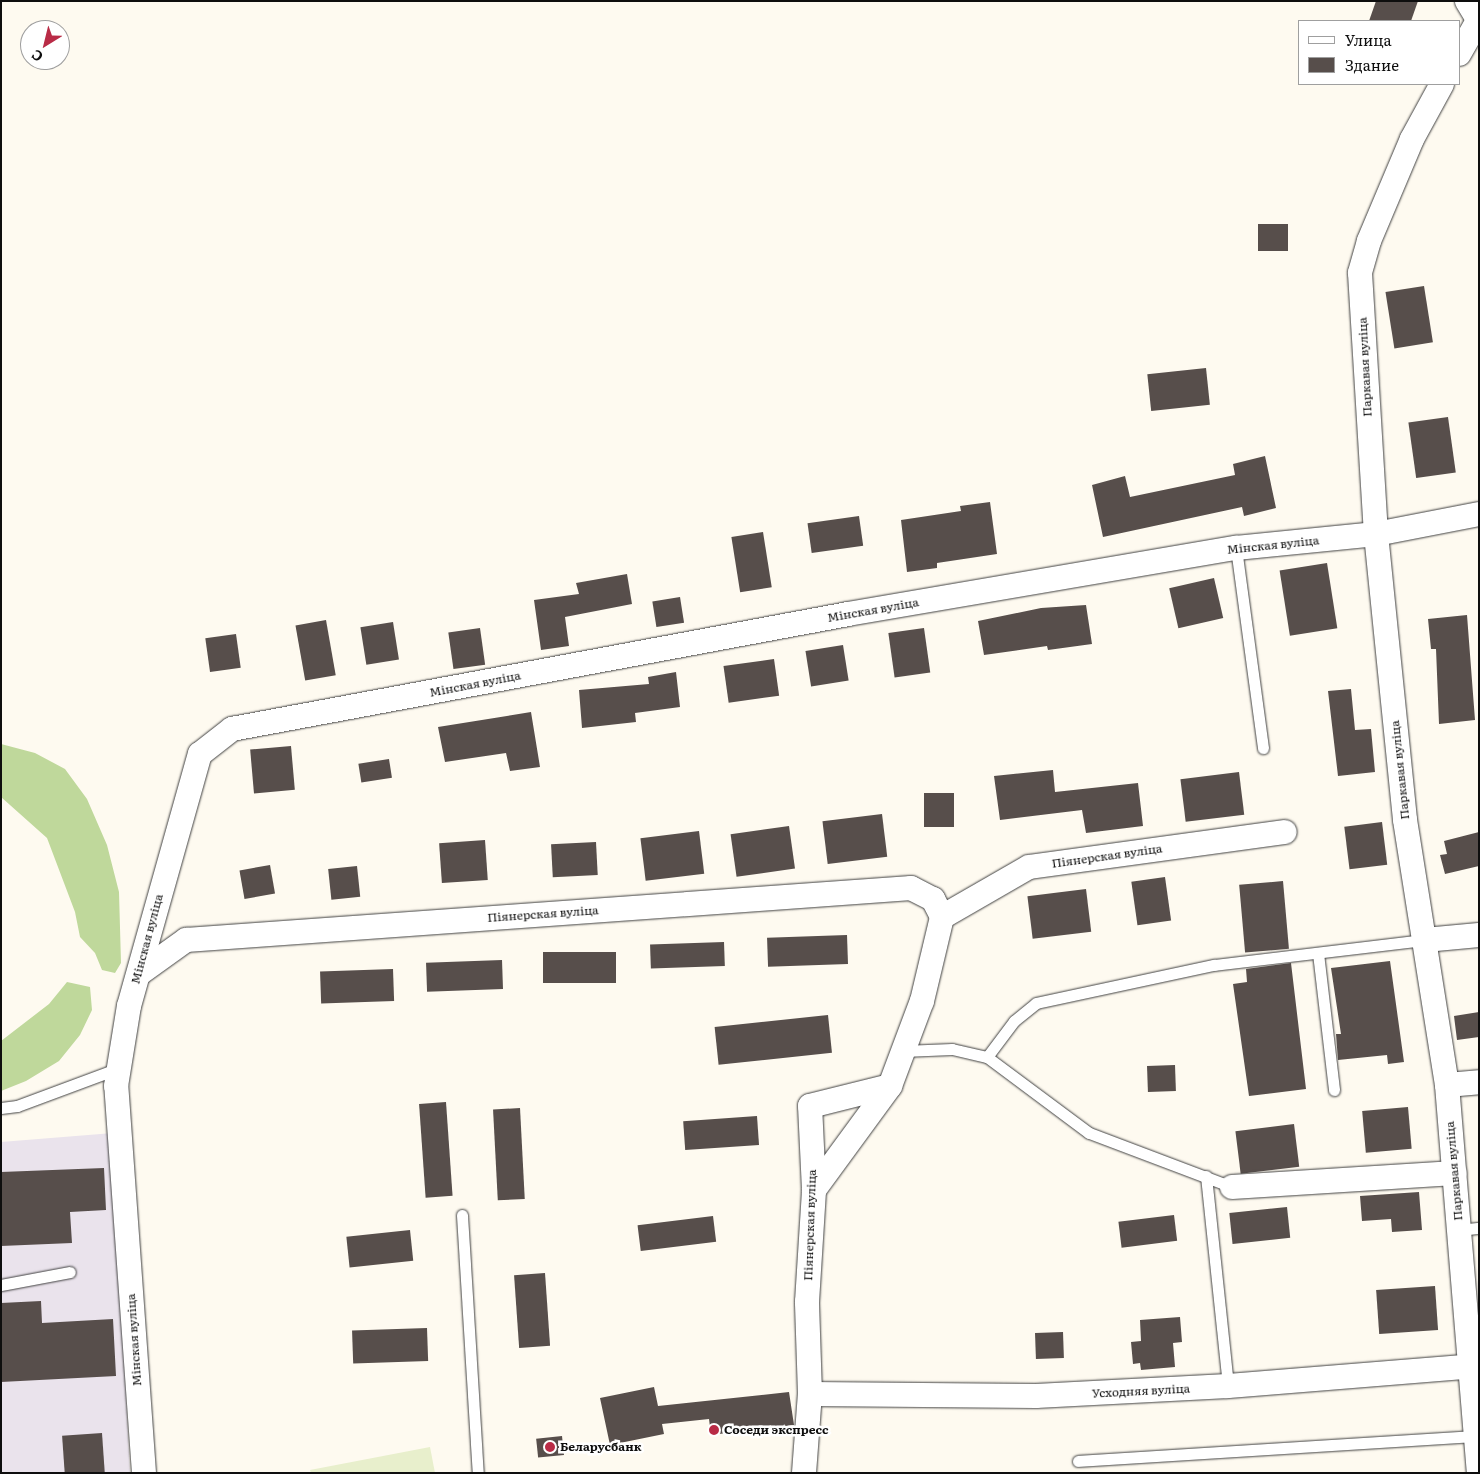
<!DOCTYPE html>
<meta charset="utf-8">
<style>
body{margin:0}
#map{position:relative;width:1480px;height:1474px;overflow:hidden;background:#fefaf0;font-family:Literata,serif}
div>[style]{position:absolute}
.industrial>*{inset:0;background:#eae3ec}
.forest>*{inset:0;background:#bfd89b}
.pitch>*{inset:0;background:#e8efcc}
.building>*{inset:0;background:#574e4b;transform-origin:0 0}
.roads{filter:drop-shadow(0 0 1px #414141) drop-shadow(0 0 1px #414141)}
.lane>*{height:11px;margin:-5.5px;padding:0 5.5px;transform-origin:5.5px;border-radius:5.5px;background:#fff}
.street>*{height:24px;margin:-12px;padding:0 12px;transform-origin:12px;border-radius:12px;background:#fff}
.dots>*{width:14px;height:14px;translate:-50% -50%;box-sizing:border-box;border:2px solid #fff;border-radius:50%}
span{translate:-50% -50%;white-space:nowrap;text-align:center;line-height:1.15;-webkit-text-stroke:5px #fff;paint-order:stroke}
.street-label{font-size:12px;color:#0e0e0e}
.poi-label{font-size:12px;color:#0e0e0e;font-weight:700}
.left{translate:0 -50%;text-align:left}
.frame{position:absolute;inset:0;border:2px solid #0e0e0e;pointer-events:none}
.legend{position:absolute;left:1298px;top:20px;width:162px;height:65px;box-sizing:border-box;background:#fff;border:1px solid #9f9f9f;margin:0;padding:6px 9px;list-style:none;font-size:15px;color:#0e0e0e}
.legend li{display:flex;align-items:center;gap:10px;height:25px}
.legend b{width:25px;border:1px solid #9f9f9f}
.north{position:absolute;left:20px;top:20px;width:50px;height:50px;box-sizing:border-box;background:#fff;border:1px solid #9f9f9f;border-radius:50%;rotate:216deg;font-size:14px;font-weight:700;line-height:20px;text-align:center;color:#0e0e0e}
.north::after{content:'';display:block;margin:auto;width:18px;height:22px;background:#b92b46;clip-path:polygon(50% 0,100% 100%,50% 72%,0 100%)}
</style>
<div id="map">
<div class="industrial">
<div style="clip-path:polygon(113px 1133px,130px 1473px,1px 1473px,1px 1142px)"></div>
</div>
<div class="forest">
<div style="clip-path:polygon(1px 744px,35px 753px,65px 769px,87px 799px,107px 845px,119px 892px,121px 963px,115px 973px,102px 970px,95px 953px,80px 937px,75px 912px,47px 838px,1px 797px)"></div>
<div style="clip-path:polygon(67px 982px,90px 987px,92px 1010px,80px 1035px,59px 1061px,26px 1081px,1px 1091px,1px 1041px,49px 1004px)"></div>
</div>
<div class="pitch">
<div style="clip-path:polygon(430px 1447px,435px 1473px,311px 1473px,310px 1470px)"></div>
</div>
<div class="building">
<div style="clip-path:polygon(1376px 1px,1418px 1px,1411px 21px,1369px 21px)"></div>
<div style="left:1258px;top:224px;width:30px;height:27px"></div>
<div style="left:1424px;top:286px;width:57px;height:39px;rotate:81deg"></div>
<div style="left:1206px;top:368px;width:37px;height:59px;rotate:84deg"></div>
<div style="left:1448px;top:417px;width:56px;height:40px;rotate:82deg"></div>
<div style="clip-path:polygon(1265px 456px,1276px 508px,1244px 516px,1242px 507px,1103px 537px,1092px 485px,1125px 476px,1130px 497px,1235px 475px,1233px 464px)"></div>
<div style="clip-path:polygon(990px 502px,997px 554px,937px 563px,937px 568px,907px 572px,901px 520px,961px 511px,960px 506px)"></div>
<div style="left:859px;top:516px;width:30px;height:52px;rotate:82deg"></div>
<div style="left:763px;top:532px;width:56px;height:32px;rotate:81deg"></div>
<div style="left:1327px;top:563px;width:66px;height:48px;rotate:81deg"></div>
<div style="clip-path:polygon(627px 574px,632px 604px,565px 617px,569px 646px,541px 650px,534px 600px,579px 594px,576px 583px)"></div>
<div style="left:1214px;top:578px;width:41px;height:46px;rotate:77deg"></div>
<div style="left:680px;top:597px;width:26px;height:28px;rotate:81deg"></div>
<div style="clip-path:polygon(1086px 605px,1092px 644px,1048px 650px,1047px 646px,984px 655px,978px 621px,1041px 608px)"></div>
<div style="clip-path:polygon(1467px 615px,1475px 720px,1439px 724px,1436px 649px,1431px 649px,1428px 619px)"></div>
<div style="left:326px;top:620px;width:56px;height:31px;rotate:80deg"></div>
<div style="left:393px;top:622px;width:38px;height:33px;rotate:81deg"></div>
<div style="left:480px;top:628px;width:37px;height:32px;rotate:82deg"></div>
<div style="left:924px;top:628px;width:45px;height:36px;rotate:82deg"></div>
<div style="left:236px;top:634px;width:34px;height:31px;rotate:82deg"></div>
<div style="left:843px;top:645px;width:36px;height:38px;rotate:81deg"></div>
<div style="left:774px;top:659px;width:37px;height:51px;rotate:82deg"></div>
<div style="clip-path:polygon(676px 672px,680px 707px,635px 713px,636px 722px,582px 728px,579px 690px,649px 684px,648px 677px)"></div>
<div style="clip-path:polygon(1351px 689px,1355px 730px,1371px 729px,1375px 772px,1338px 776px,1328px 691px)"></div>
<div style="clip-path:polygon(531px 712px,540px 767px,510px 771px,506px 753px,445px 762px,438px 727px)"></div>
<div style="left:291px;top:746px;width:44px;height:41px;rotate:85deg"></div>
<div style="left:389px;top:759px;width:19px;height:31px;rotate:81deg"></div>
<div style="clip-path:polygon(1053px 770px,1055px 792px,1138px 783px,1143px 826px,1086px 833px,1082px 810px,1000px 820px,994px 776px)"></div>
<div style="left:1239px;top:772px;width:43px;height:59px;rotate:83deg"></div>
<div style="left:924px;top:793px;width:30px;height:34px"></div>
<div style="left:882px;top:814px;width:43px;height:60px;rotate:83deg"></div>
<div style="left:1382px;top:822px;width:43px;height:38px;rotate:83deg"></div>
<div style="left:789px;top:826px;width:43px;height:59px;rotate:82deg"></div>
<div style="left:699px;top:831px;width:43px;height:59px;rotate:83deg"></div>
<div style="clip-path:polygon(1479px 832px,1479px 866px,1445px 874px,1440px 855px,1447px 854px,1444px 841px)"></div>
<div style="left:485px;top:840px;width:40px;height:46px;rotate:86deg"></div>
<div style="left:596px;top:842px;width:33px;height:45px;rotate:87deg"></div>
<div style="left:270px;top:865px;width:29px;height:31px;rotate:80deg"></div>
<div style="left:357px;top:866px;width:31px;height:29px;rotate:84deg"></div>
<div style="left:1165px;top:877px;width:44px;height:34px;rotate:82deg"></div>
<div style="left:1283px;top:881px;width:68px;height:44px;rotate:85deg"></div>
<div style="left:1086px;top:889px;width:43px;height:59px;rotate:83deg"></div>
<div style="left:847px;top:935px;width:29px;height:80px;rotate:88deg"></div>
<div style="left:724px;top:942px;width:24px;height:74px;rotate:88deg"></div>
<div style="left:543px;top:952px;width:73px;height:31px"></div>
<div style="left:502px;top:960px;width:29px;height:76px;rotate:88deg"></div>
<div style="clip-path:polygon(1390px 961px,1404px 1062px,1388px 1064px,1387px 1055px,1338px 1060px,1336px 1034px,1341px 1034px,1331px 968px)"></div>
<div style="clip-path:polygon(1291px 963px,1306px 1089px,1249px 1096px,1233px 984px,1247px 982px,1246px 969px)"></div>
<div style="left:393px;top:969px;width:32px;height:73px;rotate:88deg"></div>
<div style="clip-path:polygon(1479px 1012px,1479px 1037px,1457px 1040px,1454px 1016px)"></div>
<div style="left:828px;top:1015px;width:38px;height:114px;rotate:84deg"></div>
<div style="left:1175px;top:1065px;width:26px;height:28px;rotate:88deg"></div>
<div style="left:446px;top:1102px;width:94px;height:27px;rotate:86deg"></div>
<div style="left:1408px;top:1107px;width:42px;height:46px;rotate:85deg"></div>
<div style="left:520px;top:1108px;width:91px;height:27px;rotate:87deg"></div>
<div style="left:757px;top:1116px;width:29px;height:74px;rotate:86deg"></div>
<div style="left:1294px;top:1124px;width:43px;height:59px;rotate:83deg"></div>
<div style="clip-path:polygon(104px 1168px,106px 1210px,70px 1212px,72px 1243px,1px 1246px,1px 1172px)"></div>
<div style="clip-path:polygon(1419px 1192px,1422px 1230px,1392px 1232px,1391px 1219px,1362px 1221px,1360px 1196px)"></div>
<div style="left:1287px;top:1207px;width:31px;height:58px;rotate:84deg"></div>
<div style="left:1174px;top:1215px;width:26px;height:56px;rotate:83deg"></div>
<div style="left:713px;top:1216px;width:26px;height:76px;rotate:83deg"></div>
<div style="left:410px;top:1230px;width:31px;height:64px;rotate:84deg"></div>
<div style="left:545px;top:1273px;width:73px;height:31px;rotate:86deg"></div>
<div style="left:1435px;top:1286px;width:44px;height:59px;rotate:86deg"></div>
<div style="clip-path:polygon(41px 1301px,42px 1323px,113px 1319px,116px 1376px,1px 1382px,1px 1303px)"></div>
<div style="clip-path:polygon(1180px 1317px,1182px 1342px,1173px 1343px,1175px 1367px,1141px 1370px,1140px 1363px,1133px 1364px,1131px 1342px,1141px 1341px,1140px 1320px)"></div>
<div style="left:427px;top:1328px;width:33px;height:75px;rotate:88deg"></div>
<div style="left:1063px;top:1332px;width:26px;height:28px;rotate:88deg"></div>
<div style="clip-path:polygon(654px 1387px,658px 1406px,789px 1392px,794px 1425px,711px 1435px,709px 1419px,662px 1424px,664px 1434px,610px 1445px,600px 1398px)"></div>
<div style="left:102px;top:1433px;width:40px;height:40px;rotate:86deg"></div>
<div style="left:562px;top:1436px;width:19px;height:26px;rotate:84deg"></div>
</div>
<div class="roads">
<div class="lane">
<div style="left:1236px;top:548px;width:202px;rotate:82.3deg"></div>
<div style="left:1318px;top:953px;width:138px;rotate:83.3deg"></div>
<div style="left:903px;top:1051px;width:49px;rotate:-2.3deg"></div>
<div style="left:952px;top:1049px;width:36px;rotate:13deg"></div>
<div style="left:1px;top:1108px;width:16px;rotate:-7deg"></div>
<div style="left:17px;top:1106px;width:109px;rotate:-20.4deg"></div>
<div style="left:1206px;top:1176px;width:211px;rotate:84deg"></div>
<div style="left:1232px;top:1187px;width:153px;rotate:-159.3deg"></div>
<div style="left:1089px;top:1133px;width:127px;rotate:-143.3deg"></div>
<div style="left:987px;top:1057px;width:45px;rotate:-53.1deg"></div>
<div style="left:1014px;top:1021px;width:28px;rotate:-39deg"></div>
<div style="left:1036px;top:1003px;width:182px;rotate:-12.1deg"></div>
<div style="left:1214px;top:965px;width:212px;rotate:-6.8deg"></div>
<div style="left:462px;top:1215px;width:258px;rotate:86.5deg"></div>
<div style="left:1459px;top:1230px;width:20px;rotate:-6deg"></div>
<div style="left:1px;top:1285px;width:70px;rotate:-10.7deg"></div>
<div style="left:1078px;top:1461px;width:400px;rotate:-3.6deg"></div>
</div>
<div class="street">
<div style="left:1467px;top:1px;width:21px;rotate:59deg"></div>
<div style="left:1459px;top:54px;width:40px;rotate:-60.3deg"></div>
<div style="left:1442px;top:84px;width:63px;rotate:118.6deg"></div>
<div style="left:1412px;top:139px;width:111px;rotate:112.9deg"></div>
<div style="left:1369px;top:241px;width:33px;rotate:106deg"></div>
<div style="left:1360px;top:273px;width:261px;rotate:86.5deg"></div>
<div style="left:1376px;top:534px;width:287px;rotate:84.2deg"></div>
<div style="left:1405px;top:820px;width:268px;rotate:81deg"></div>
<div style="left:1447px;top:1085px;width:387px;rotate:85.3deg"></div>
<div style="left:1425px;top:940px;width:54px;rotate:-5.3deg"></div>
<div style="left:140px;top:973px;width:57px;rotate:-35.7deg"></div>
<div style="left:186px;top:940px;width:727px;rotate:-4.1deg"></div>
<div style="left:911px;top:888px;width:25px;rotate:27deg"></div>
<div style="left:933px;top:899px;width:20px;rotate:63deg"></div>
<div style="left:942px;top:917px;width:100px;rotate:-29.9deg"></div>
<div style="left:1029px;top:867px;width:258px;rotate:-7.8deg"></div>
<div style="left:1447px;top:1085px;width:32px;rotate:-5deg"></div>
<div style="left:1232px;top:1187px;width:223px;rotate:-3.6deg"></div>
<div style="left:814px;top:1190px;width:129px;rotate:-53.8deg"></div>
<div style="left:810px;top:1394px;width:226px;rotate:0.5deg"></div>
<div style="left:1036px;top:1396px;width:192px;rotate:-3deg"></div>
<div style="left:1228px;top:1386px;width:252px;rotate:-4.6deg"></div>
<div style="left:144px;top:1473px;width:388px;rotate:-94.1deg"></div>
<div style="left:116px;top:1086px;width:81px;rotate:-80.8deg"></div>
<div style="left:129px;top:1006px;width:262px;rotate:-74.3deg"></div>
<div style="left:200px;top:754px;width:41px;rotate:-38deg"></div>
<div style="left:232px;top:729px;width:627px;rotate:-10.57deg"></div>
<div style="left:848px;top:614px;width:394px;rotate:-9.7deg"></div>
<div style="left:1236px;top:548px;width:141px;rotate:-5.7deg"></div>
<div style="left:1376px;top:534px;width:105px;rotate:-11deg"></div>
<div style="left:804px;top:1473px;width:79px;rotate:-85.7deg"></div>
<div style="left:810px;top:1394px;width:92px;rotate:-91.9deg"></div>
<div style="left:807px;top:1302px;width:112px;rotate:-86.4deg"></div>
<div style="left:814px;top:1190px;width:84px;rotate:-92.7deg"></div>
<div style="left:810px;top:1106px;width:82px;rotate:-14deg"></div>
<div style="left:890px;top:1086px;width:91px;rotate:-69.4deg"></div>
<div style="left:922px;top:1001px;width:86px;rotate:-76.6deg"></div>
</div>
</div>
<div class="dots">
<div style="left:714px;top:1430px;background:#b92b46"></div>
<div style="left:550px;top:1447px;background:#b92b46"></div>
</div>
<div class="street-label">
<span style="left:1365px;top:367px;rotate:-93deg">Паркавая вуліца</span>
<span style="left:1273px;top:545px;rotate:-6deg">Мінская вуліца</span>
<span style="left:873px;top:610px;rotate:-10deg">Мінская вуліца</span>
<span style="left:475px;top:684px;rotate:-11deg">Мінская вуліца</span>
<span style="left:1400px;top:770px;rotate:-96deg">Паркавая вуліца</span>
<span style="left:1107px;top:856px;rotate:-8deg">Піянерская вуліца</span>
<span style="left:543px;top:914px;rotate:-4deg">Піянерская вуліца</span>
<span style="left:147px;top:939px;rotate:-75deg">Мінская вуліца</span>
<span style="left:1454px;top:1171px;rotate:-95deg">Паркавая вуліца</span>
<span style="left:810px;top:1225px;rotate:-88deg">Піянерская вуліца</span>
<span style="left:134px;top:1340px;rotate:-94deg">Мінская вуліца</span>
<span style="left:1141px;top:1391px;rotate:-3deg">Усходняя вуліца</span>
</div>
<div class="poi-label">
<span class="left" style="left:724px;top:1430px">Соседи экспресс</span>
<span class="left" style="left:560px;top:1447px">Беларусбанк</span>
</div>
<div class="frame"></div>
<ul class="legend">
<li><b style="height:6px;background:#fff"></b>Улица</li>
<li><b style="height:14px;background:#574e4b"></b>Здание</li>
</ul>
<div class="north">С</div>
</div>
